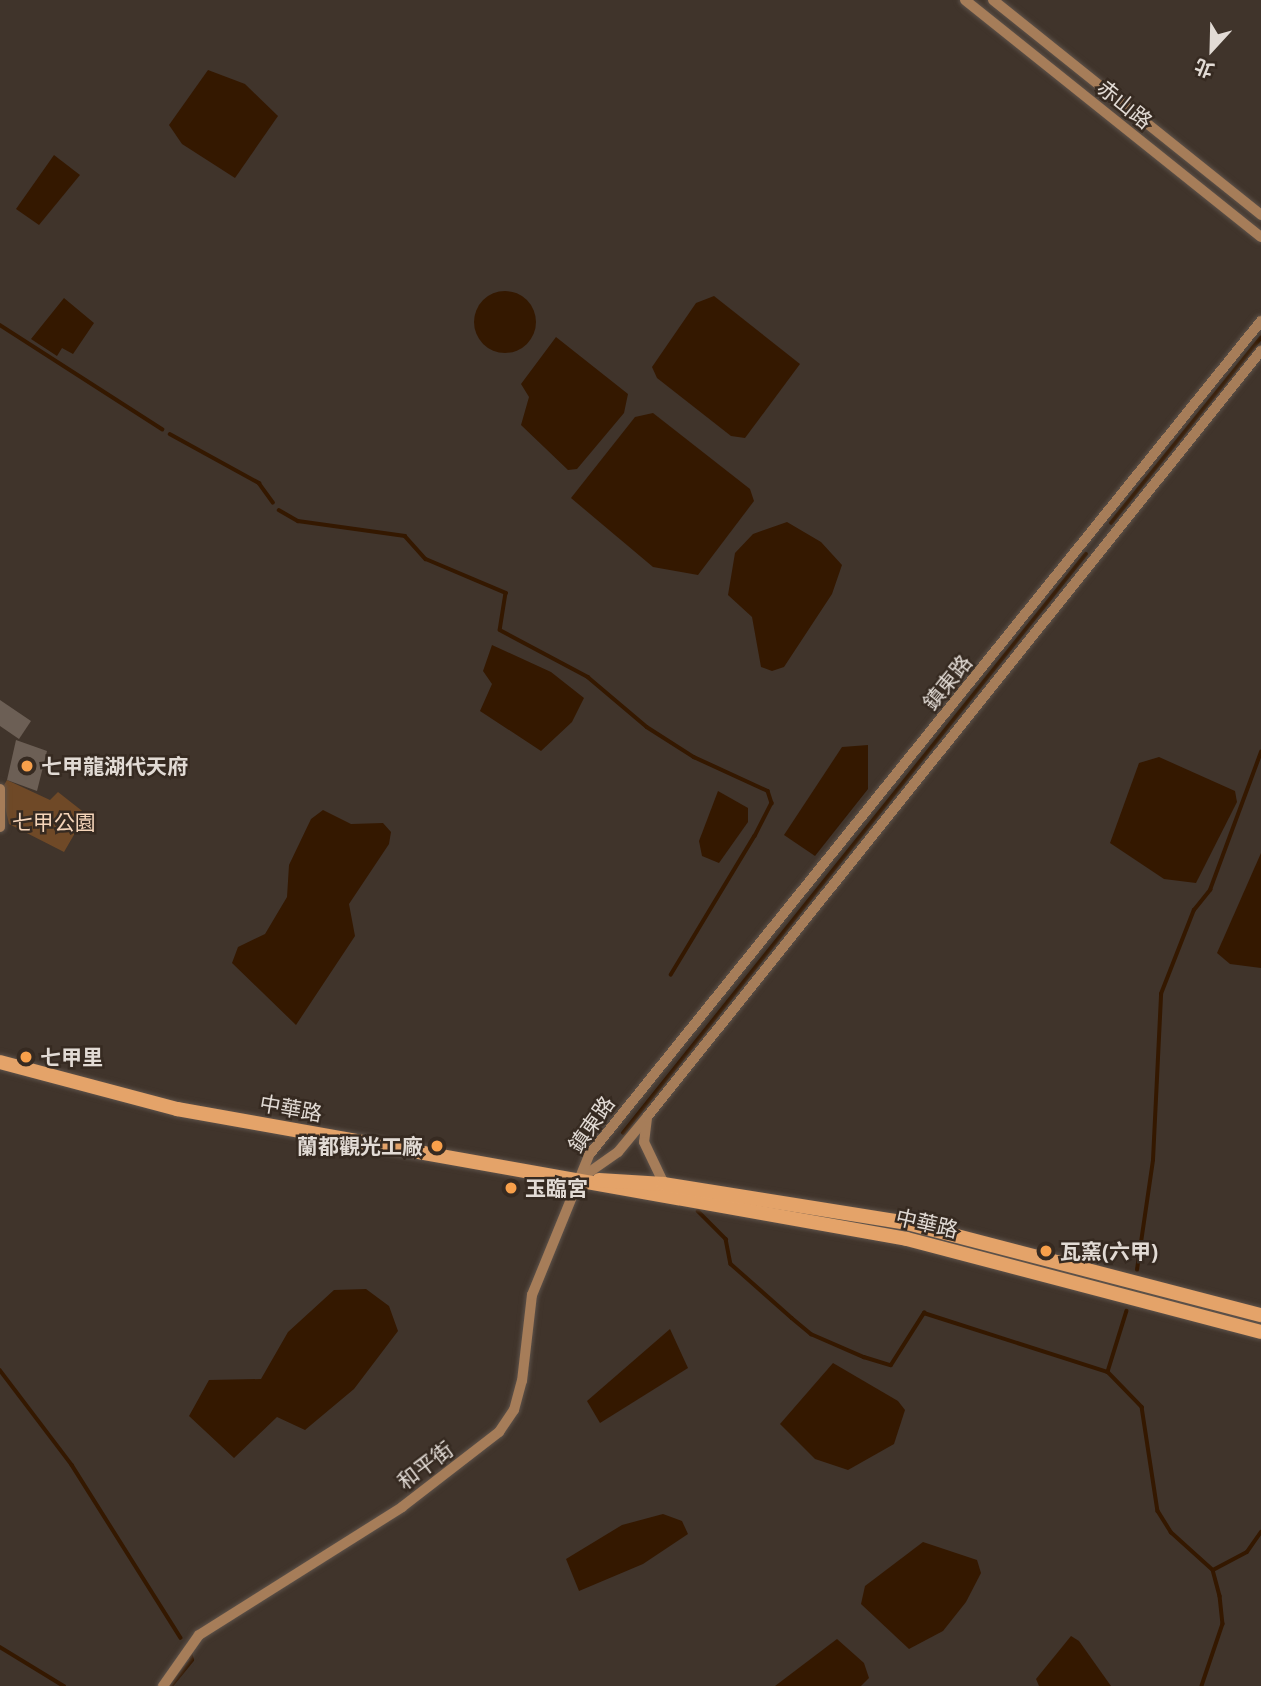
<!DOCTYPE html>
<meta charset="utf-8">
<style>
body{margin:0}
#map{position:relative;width:1261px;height:1686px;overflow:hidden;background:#40342b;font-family:"Noto Sans","Noto Sans TC",sans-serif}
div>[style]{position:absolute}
.green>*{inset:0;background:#6f4927}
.water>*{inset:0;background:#341800}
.round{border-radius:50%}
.stream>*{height:3.5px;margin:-1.75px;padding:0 1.75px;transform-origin:1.75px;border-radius:1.75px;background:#341800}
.building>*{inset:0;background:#6c5f55}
.roads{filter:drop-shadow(0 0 2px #5d524a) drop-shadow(0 0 2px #5d524a)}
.street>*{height:10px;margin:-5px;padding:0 5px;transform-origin:5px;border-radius:5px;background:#a67d59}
.secondary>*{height:14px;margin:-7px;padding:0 7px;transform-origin:7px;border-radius:7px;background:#e4a369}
.dots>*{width:19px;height:19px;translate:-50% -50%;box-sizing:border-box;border:4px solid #362a21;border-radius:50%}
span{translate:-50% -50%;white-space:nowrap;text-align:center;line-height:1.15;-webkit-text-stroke:5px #362a21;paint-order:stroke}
.street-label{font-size:21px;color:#e2dbd5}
.poi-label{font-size:21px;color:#e2dbd5;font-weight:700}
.left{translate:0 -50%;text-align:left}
.right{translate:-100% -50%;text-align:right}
.park-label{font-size:21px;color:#f5d5ba}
.north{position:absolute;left:1177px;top:14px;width:70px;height:70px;-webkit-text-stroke:5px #362a21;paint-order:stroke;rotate:202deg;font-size:19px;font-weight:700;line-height:28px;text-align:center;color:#e2dbd5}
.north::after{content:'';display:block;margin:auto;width:24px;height:32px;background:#e2dbd5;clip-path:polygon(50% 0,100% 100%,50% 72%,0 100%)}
</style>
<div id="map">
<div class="green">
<div style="clip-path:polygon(7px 780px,50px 800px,58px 792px,86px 814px,64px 852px,9px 824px,1px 790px)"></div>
</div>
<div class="water">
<div style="clip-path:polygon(208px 70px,245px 84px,278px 116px,235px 178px,182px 144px,169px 125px)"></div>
<div style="clip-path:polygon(54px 155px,80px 175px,39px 225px,16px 209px)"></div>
<div class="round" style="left:474px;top:291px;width:62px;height:62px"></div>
<div style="clip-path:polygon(714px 296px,800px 364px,745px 438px,731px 436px,657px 378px,652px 367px,696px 303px)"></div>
<div style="clip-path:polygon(64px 298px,94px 323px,73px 354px,62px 348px,57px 356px,31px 339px)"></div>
<div style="clip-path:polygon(556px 337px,628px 394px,624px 413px,577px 469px,568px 470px,521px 425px,529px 397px,521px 384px)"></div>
<div style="clip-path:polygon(653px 413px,750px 489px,754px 501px,698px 575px,653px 567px,571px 498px,635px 417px)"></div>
<div style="clip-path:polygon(787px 522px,821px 542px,842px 565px,832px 594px,784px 667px,772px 671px,761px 667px,752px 617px,728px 595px,735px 553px,753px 534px)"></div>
<div style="clip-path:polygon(492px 645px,551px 672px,584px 698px,572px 722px,541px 751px,480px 711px,492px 684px,483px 671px)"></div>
<div style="clip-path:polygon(868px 745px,868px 789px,815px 856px,784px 835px,842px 747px)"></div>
<div style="clip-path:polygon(1159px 757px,1235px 791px,1237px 802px,1196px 883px,1164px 879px,1110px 843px,1139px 763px)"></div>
<div style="clip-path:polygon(718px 791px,748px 808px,748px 822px,719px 863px,702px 856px,699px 841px)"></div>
<div style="clip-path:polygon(323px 810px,351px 824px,383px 823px,391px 832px,389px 844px,349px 904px,355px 936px,296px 1025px,232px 963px,238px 947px,265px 934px,287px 897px,289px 865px,311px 819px)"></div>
<div style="clip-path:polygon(1261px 853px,1261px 968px,1230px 964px,1217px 953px)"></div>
<div style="clip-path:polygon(366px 1289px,389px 1306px,398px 1331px,354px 1389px,305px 1430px,277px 1417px,234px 1458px,189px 1416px,209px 1380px,261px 1379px,288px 1332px,334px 1290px)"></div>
<div style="clip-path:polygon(670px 1329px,688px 1368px,600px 1423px,587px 1401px)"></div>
<div style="clip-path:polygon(833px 1363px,898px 1401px,905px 1410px,894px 1444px,848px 1470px,815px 1459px,780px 1424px)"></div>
<div style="clip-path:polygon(663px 1514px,682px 1521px,688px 1534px,643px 1564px,579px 1591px,566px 1559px,622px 1525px)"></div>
<div style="clip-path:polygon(923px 1542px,977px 1560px,981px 1573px,966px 1602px,943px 1631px,909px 1649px,861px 1604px,865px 1586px)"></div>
<div style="clip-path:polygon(1071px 1636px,1079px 1641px,1111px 1686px,1039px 1686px,1036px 1679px)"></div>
<div style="clip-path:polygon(837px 1639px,864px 1663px,869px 1678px,861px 1686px,775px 1686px)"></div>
</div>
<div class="stream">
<div style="left:0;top:325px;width:193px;rotate:32.7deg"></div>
<div style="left:170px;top:434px;width:102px;rotate:28.8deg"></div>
<div style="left:259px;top:483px;width:24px;rotate:54deg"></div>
<div style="left:279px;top:510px;width:22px;rotate:30deg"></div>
<div style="left:298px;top:521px;width:108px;rotate:8deg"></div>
<div style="left:405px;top:536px;width:31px;rotate:48deg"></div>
<div style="left:426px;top:559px;width:87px;rotate:23deg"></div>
<div style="left:506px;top:593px;width:37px;rotate:99deg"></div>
<div style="left:500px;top:630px;width:100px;rotate:28.1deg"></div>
<div style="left:588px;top:677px;width:77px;rotate:40.3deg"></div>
<div style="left:647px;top:727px;width:56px;rotate:32.6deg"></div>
<div style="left:694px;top:757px;width:81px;rotate:24.7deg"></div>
<div style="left:768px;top:791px;width:13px;rotate:72deg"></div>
<div style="left:772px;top:803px;width:37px;rotate:117deg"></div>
<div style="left:755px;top:836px;width:162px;rotate:121.1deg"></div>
<div style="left:1111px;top:523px;width:238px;rotate:-51deg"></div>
<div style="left:623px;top:1133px;width:741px;rotate:-51.35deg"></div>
<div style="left:698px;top:1211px;width:40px;rotate:45deg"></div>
<div style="left:726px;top:1239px;width:25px;rotate:79deg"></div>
<div style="left:731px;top:1264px;width:81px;rotate:41.5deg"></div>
<div style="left:792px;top:1318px;width:25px;rotate:40deg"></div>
<div style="left:811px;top:1334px;width:58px;rotate:23.5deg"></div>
<div style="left:864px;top:1357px;width:28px;rotate:17deg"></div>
<div style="left:891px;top:1365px;width:62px;rotate:-57.6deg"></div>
<div style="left:924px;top:1313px;width:193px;rotate:17.8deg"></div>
<div style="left:1137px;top:1270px;width:111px;rotate:-81.7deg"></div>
<div style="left:1153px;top:1160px;width:166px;rotate:-87.2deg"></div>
<div style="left:1161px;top:994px;width:90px;rotate:-68.6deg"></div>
<div style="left:1194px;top:910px;width:26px;rotate:-51deg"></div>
<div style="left:1210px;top:890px;width:147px;rotate:-69.7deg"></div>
<div style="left:1127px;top:1311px;width:64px;rotate:107.3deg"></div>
<div style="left:1108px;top:1372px;width:49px;rotate:45.8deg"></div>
<div style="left:1142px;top:1407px;width:105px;rotate:81.3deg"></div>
<div style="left:1158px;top:1511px;width:25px;rotate:58deg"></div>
<div style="left:1171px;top:1532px;width:57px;rotate:42.1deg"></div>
<div style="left:1213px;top:1570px;width:27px;rotate:75deg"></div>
<div style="left:1220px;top:1596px;width:28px;rotate:84deg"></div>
<div style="left:1223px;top:1624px;width:65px;rotate:108.7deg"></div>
<div style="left:0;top:1370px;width:119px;rotate:52.8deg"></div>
<div style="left:72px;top:1465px;width:204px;rotate:57.8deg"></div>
<div style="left:1213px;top:1570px;width:38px;rotate:-28deg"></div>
<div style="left:1247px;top:1552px;width:24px;rotate:-55deg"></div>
<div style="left:0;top:1647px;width:75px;rotate:31.4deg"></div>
<div style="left:171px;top:1686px;width:33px;rotate:-51deg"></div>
<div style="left:192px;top:1660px;width:7px;rotate:-106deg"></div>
</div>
<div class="building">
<div style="clip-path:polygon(0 700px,31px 721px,19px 739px,0 726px)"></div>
<div style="clip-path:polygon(16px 740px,47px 751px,37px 791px,7px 780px)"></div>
</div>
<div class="roads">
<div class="street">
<div style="left:965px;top:0;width:379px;rotate:38.7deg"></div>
<div style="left:993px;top:0;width:344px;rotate:38.7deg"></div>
<div style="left:0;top:789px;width:38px;rotate:90deg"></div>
<div style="left:647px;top:1118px;width:24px;rotate:97deg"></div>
<div style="left:644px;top:1142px;width:47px;rotate:64.5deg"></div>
<div style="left:578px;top:1180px;width:49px;rotate:-35deg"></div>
<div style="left:618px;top:1152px;width:45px;rotate:-50.4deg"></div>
<div style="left:647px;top:1117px;width:982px;rotate:-51.29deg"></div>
<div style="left:163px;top:1686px;width:62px;rotate:-54.8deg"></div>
<div style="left:199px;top:1635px;width:240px;rotate:-32.2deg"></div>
<div style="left:402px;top:1507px;width:123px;rotate:-37.7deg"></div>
<div style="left:499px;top:1432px;width:27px;rotate:-56deg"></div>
<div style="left:514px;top:1410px;width:30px;rotate:-75deg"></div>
<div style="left:522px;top:1381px;width:87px;rotate:-83.4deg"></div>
<div style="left:532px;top:1295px;width:151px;rotate:-67.8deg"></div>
<div style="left:589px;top:1155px;width:1071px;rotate:-51.14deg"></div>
</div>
<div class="secondary">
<div style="left:0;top:1062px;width:183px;rotate:14.9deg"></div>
<div style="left:177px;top:1109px;width:741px;rotate:10.1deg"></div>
<div style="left:907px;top:1239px;width:366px;rotate:14.7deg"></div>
<div style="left:599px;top:1180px;width:65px;rotate:3.5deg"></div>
<div style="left:664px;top:1184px;width:246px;rotate:9.1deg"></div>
<div style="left:907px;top:1223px;width:366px;rotate:14.6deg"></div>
</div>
</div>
<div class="dots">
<div style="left:27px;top:766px;background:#f8a04b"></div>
<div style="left:26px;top:1057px;background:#f8a04b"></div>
<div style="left:437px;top:1146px;background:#f8a04b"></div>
<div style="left:511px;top:1188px;background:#f8a04b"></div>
<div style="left:1046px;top:1251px;background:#f8a04b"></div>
</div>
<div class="street-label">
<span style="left:1125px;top:104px;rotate:39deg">赤山路</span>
<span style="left:947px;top:682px;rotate:-51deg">鎮東路</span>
<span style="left:291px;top:1108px;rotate:10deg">中華路</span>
<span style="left:591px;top:1124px;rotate:-55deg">鎮東路</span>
<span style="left:927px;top:1223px;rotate:13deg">中華路</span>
<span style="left:425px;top:1465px;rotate:-37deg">和平街</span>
</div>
<div class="poi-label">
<span class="left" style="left:41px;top:766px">七甲龍湖代天府</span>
<span class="left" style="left:40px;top:1057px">七甲里</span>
<span class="right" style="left:423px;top:1146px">蘭都觀光工廠</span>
<span class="left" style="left:525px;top:1188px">玉臨宮</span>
<span class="left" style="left:1060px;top:1251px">瓦窯(六甲)</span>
</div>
<div class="park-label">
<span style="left:54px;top:822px">七甲公園</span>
</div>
<div class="north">北</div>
</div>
